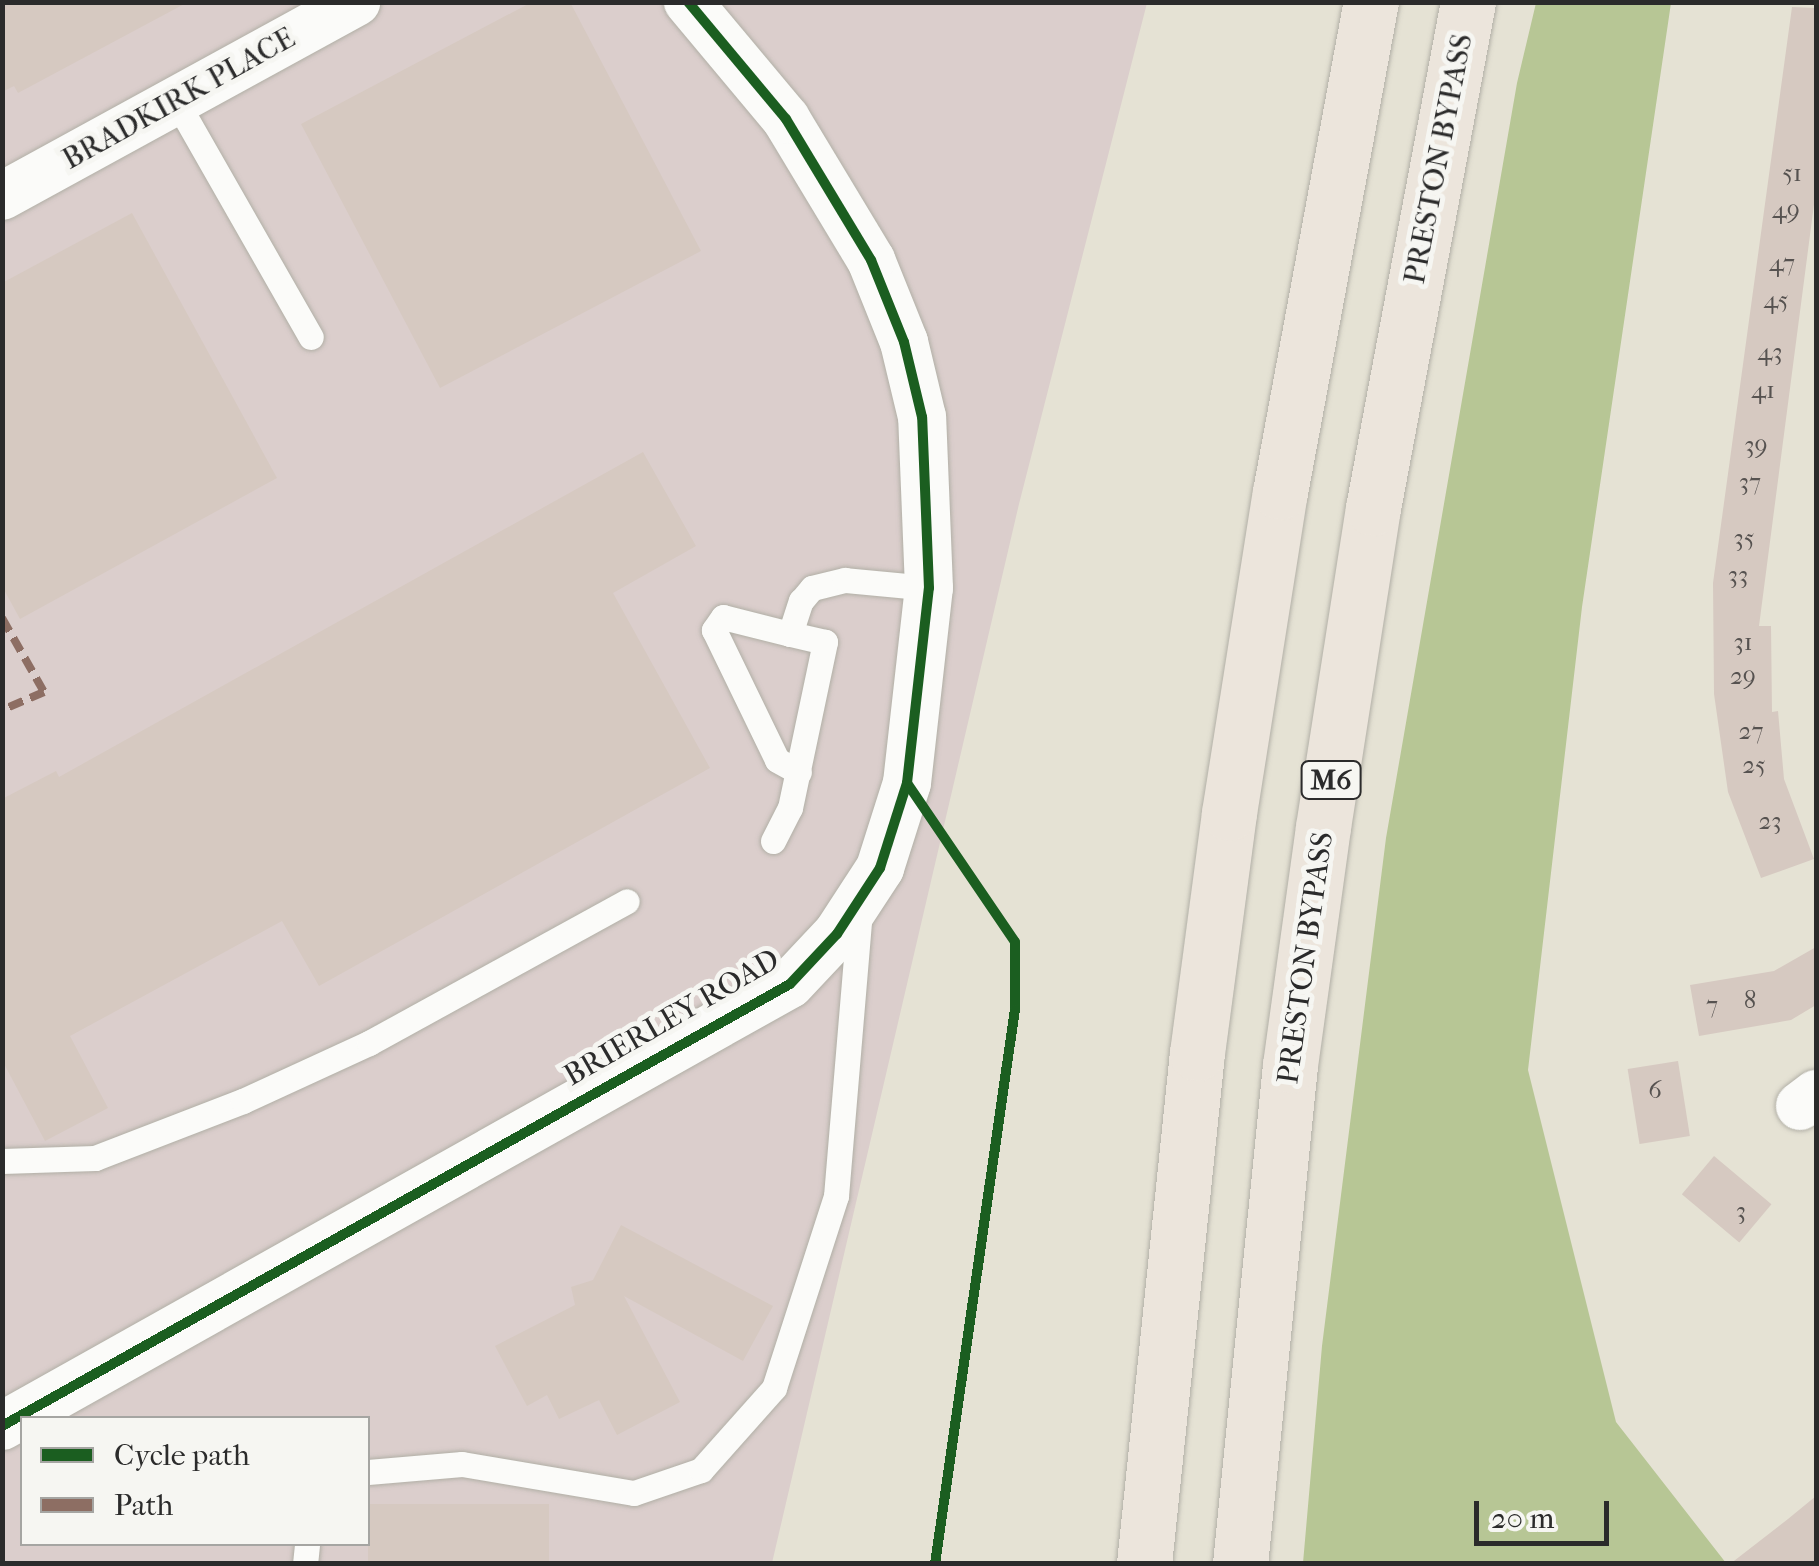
<!DOCTYPE html>
<style>
body{margin:0}
#map{position:relative;width:1819px;height:1566px;overflow:hidden;background:#e5e2d4;font-family:"IM FELL French Canon",serif}
div>[style]{position:absolute}
.industrial>*{inset:0;background:#dbcecc}
.forest>*{inset:0;background:#b7c695}
.building>*{inset:0;background:#d6c9c1;transform-origin:0 0}
.roads{filter:drop-shadow(0 0 2px #b1afa6) drop-shadow(0 0 2px #b1afa6)}
.lane>*{height:25px;margin:-12.5px;padding:0 12.5px;transform-origin:12.5px;border-radius:12.5px;background:#fbfbf9}
.street>*{height:48px;margin:-24px;padding:0 24px;transform-origin:24px;border-radius:24px;background:#fbfbf9}
.highway>*{height:55px;margin:-27.5px;padding:0 27.5px;transform-origin:27.5px;border-radius:27.5px;background:#ece5dc}
.quiet>*{height:8px;margin-top:-4px;transform-origin:0;background:repeating-linear-gradient(90deg,#8d6e63 0 15px,transparent 0 23px)}
.cycleway>*{height:10px;margin:-5px;padding:0 5px;transform-origin:5px;border-radius:5px;background:#1b5e20}
span{translate:-50% -50%;white-space:nowrap;text-align:center;line-height:1.15;-webkit-text-stroke:10px #f6f6f2;paint-order:stroke}
.number-label{font-size:25px;color:#565250}
.number-label span{-webkit-text-stroke-width:0}
.shield-label span{padding:2px 8px;background:#f6f6f2;border:2px solid;border-radius:8px;-webkit-text-stroke-width:0}
.shield-label{font-size:28px;color:#2b2b2b;font-weight:700}
.street-label{font-size:30px;color:#2b2b2b}
.frame{position:absolute;inset:0;border:5px solid #2b2b2b;pointer-events:none}
.legend{position:absolute;left:20px;top:1416px;width:350px;height:130px;box-sizing:border-box;background:#f6f6f2;border:2px solid #a5a5a2;margin:0;padding:12px 18px;list-style:none;font-size:30px;color:#2b2b2b}
.legend li{display:flex;align-items:center;gap:20px;height:50px}
.legend b{width:50px;border:2px solid #a5a5a2}
.scale{position:absolute;left:1474px;top:1501px;width:135px;height:45px;box-sizing:border-box;border:5px solid #2b2b2b;border-top:0;padding-left:12px;font-size:30px;line-height:35px;white-space:nowrap;color:#2b2b2b;-webkit-text-stroke:8px #f6f6f2;paint-order:stroke}
</style>
<div id="map">
<div class="industrial">
<div style="clip-path:polygon(evenodd,3px 3px,1147px 3px,1019px 504px,772px 1563px,3px 1564px,3px 3px,22px 1418px,368px 1418px,368px 1544px,22px 1544px,22px 1418px)"></div>
</div>
<div class="forest">
<div style="clip-path:polygon(1536px 3px,1671px 3px,1582px 607px,1528px 1070px,1616px 1422px,1726px 1563px,1303px 1563px,1322px 1346px,1386px 838px,1517px 83px)"></div>
</div>
<div class="building">
<div style="clip-path:polygon(2px 2px,188px 2px,18px 93px,14px 86px,2px 92px)"></div>
<div style="clip-path:polygon(532px 2px,570px 2px,701px 251px,440px 388px,301px 124px)"></div>
<div style="clip-path:polygon(1792px 7px,1816px 8px,1816px 189px,1759px 626px,1771px 626px,1772px 712px,1778px 711px,1784px 779px,1814px 859px,1761px 878px,1728px 792px,1714px 694px,1713px 583px)"></div>
<div style="clip-path:polygon(132px 213px,277px 478px,20px 619px,2px 586px,2px 283px)"></div>
<div style="clip-path:polygon(643px 452px,696px 546px,613px 593px,710px 768px,319px 986px,282px 921px,70px 1036px,108px 1108px,45px 1141px,2px 1060px,2px 799px,56px 771px,59px 777px)"></div>
<div style="clip-path:polygon(1816px 947px,1816px 1005px,1791px 1020px,1699px 1036px,1690px 985px,1774px 971px)"></div>
<div style="left:1678px;top:1061px;width:76px;height:51px;rotate:81deg"></div>
<div style="left:1714px;top:1156px;width:75px;height:50px;rotate:40deg"></div>
<div style="clip-path:polygon(621px 1225px,773px 1306px,743px 1361px,624px 1296px,680px 1402px,617px 1435px,599px 1400px,559px 1419px,547px 1395px,527px 1406px,495px 1346px,575px 1305px,571px 1287px,593px 1280px)"></div>
<div style="clip-path:polygon(1816px 1496px,1816px 1564px,1730px 1564px,1788px 1519px)"></div>
<div style="left:368px;top:1504px;width:181px;height:60px"></div>
</div>
<div class="roads">
<div class="lane">
<div style="left:175px;top:99px;width:274px;rotate:60.3deg"></div>
<div style="left:790px;top:634px;width:69px;rotate:-165.8deg"></div>
<div style="left:723px;top:617px;width:16px;rotate:125deg"></div>
<div style="left:714px;top:630px;width:144px;rotate:64.1deg"></div>
<div style="left:777px;top:760px;width:25px;rotate:29deg"></div>
<div style="left:773px;top:841px;width:37px;rotate:-63deg"></div>
<div style="left:790px;top:808px;width:170px;rotate:-78.1deg"></div>
<div style="left:825px;top:642px;width:36px;rotate:-167deg"></div>
<div style="left:790px;top:634px;width:35px;rotate:-72deg"></div>
<div style="left:801px;top:601px;width:17px;rotate:-50deg"></div>
<div style="left:812px;top:588px;width:34px;rotate:-14deg"></div>
<div style="left:845px;top:580px;width:84px;rotate:5.4deg"></div>
<div style="left:2px;top:1161px;width:93px;rotate:-1.8deg"></div>
<div style="left:95px;top:1158px;width:159px;rotate:-21.1deg"></div>
<div style="left:243px;top:1101px;width:139px;rotate:-24.7deg"></div>
<div style="left:369px;top:1043px;width:294px;rotate:-28.8deg"></div>
<div style="left:368px;top:1472px;width:94px;rotate:-4.9deg"></div>
<div style="left:462px;top:1464px;width:174px;rotate:9.6deg"></div>
<div style="left:634px;top:1493px;width:71px;rotate:-18.9deg"></div>
<div style="left:701px;top:1470px;width:110px;rotate:-48.3deg"></div>
<div style="left:774px;top:1388px;width:202px;rotate:-72.1deg"></div>
<div style="left:836px;top:1196px;width:284px;rotate:-85.2deg"></div>
<div style="left:305px;top:1564px;width:20px;rotate:-84deg"></div>
</div>
<div class="street">
<div style="left:2px;top:196px;width:404px;rotate:-28.7deg"></div>
<div style="left:1800px;top:1106px;width:20px;rotate:-37deg"></div>
<div style="left:2px;top:1426px;width:903px;rotate:-29.29deg"></div>
<div style="left:790px;top:984px;width:69px;rotate:-46.8deg"></div>
<div style="left:837px;top:934px;width:79px;rotate:-56.9deg"></div>
<div style="left:880px;top:868px;width:89px;rotate:-72.4deg"></div>
<div style="left:907px;top:783px;width:196px;rotate:-83.6deg"></div>
<div style="left:929px;top:588px;width:171px;rotate:-92.3deg"></div>
<div style="left:922px;top:417px;width:77px;rotate:-103.5deg"></div>
<div style="left:904px;top:342px;width:88px;rotate:-111.9deg"></div>
<div style="left:871px;top:260px;width:165px;rotate:-121.1deg"></div>
<div style="left:786px;top:119px;width:153px;rotate:-129.9deg"></div>
</div>
<div class="highway">
<div style="left:1144px;top:1564px;width:514px;rotate:-84.08deg"></div>
<div style="left:1197px;top:1053px;width:242px;rotate:-82.4deg"></div>
<div style="left:1229px;top:813px;width:325px;rotate:-81deg"></div>
<div style="left:1280px;top:492px;width:498px;rotate:-79.5deg"></div>
<div style="left:1240px;top:1564px;width:501px;rotate:-84.28deg"></div>
<div style="left:1290px;top:1065px;width:240px;rotate:-82.1deg"></div>
<div style="left:1323px;top:827px;width:323px;rotate:-81.1deg"></div>
<div style="left:1373px;top:508px;width:515px;rotate:-79.37deg"></div>
</div>
</div>
<div class="quiet">
<div style="left:2px;top:618px;width:85px;rotate:60.4deg"></div>
<div style="left:44px;top:692px;width:46px;rotate:156.8deg"></div>
</div>
<div class="cycleway">
<div style="left:907px;top:783px;width:192px;rotate:55.8deg"></div>
<div style="left:1015px;top:942px;width:67px;rotate:90deg"></div>
<div style="left:1015px;top:1009px;width:561px;rotate:98.2deg"></div>
<div style="left:2px;top:1426px;width:903px;rotate:-29.29deg"></div>
<div style="left:790px;top:984px;width:69px;rotate:-46.8deg"></div>
<div style="left:837px;top:934px;width:79px;rotate:-56.9deg"></div>
<div style="left:880px;top:868px;width:89px;rotate:-72.4deg"></div>
<div style="left:907px;top:783px;width:196px;rotate:-83.6deg"></div>
<div style="left:929px;top:588px;width:171px;rotate:-92.3deg"></div>
<div style="left:922px;top:417px;width:77px;rotate:-103.5deg"></div>
<div style="left:904px;top:342px;width:88px;rotate:-111.9deg"></div>
<div style="left:871px;top:260px;width:165px;rotate:-121.1deg"></div>
<div style="left:786px;top:119px;width:153px;rotate:-129.9deg"></div>
</div>
<div class="number-label">
<span style="left:1792px;top:173px">51</span>
<span style="left:1786px;top:210px">49</span>
<span style="left:1782px;top:263px">47</span>
<span style="left:1776px;top:300px">45</span>
<span style="left:1770px;top:352px">43</span>
<span style="left:1763px;top:390px">41</span>
<span style="left:1756px;top:445px">39</span>
<span style="left:1750px;top:482px">37</span>
<span style="left:1744px;top:538px">35</span>
<span style="left:1738px;top:575px">33</span>
<span style="left:1743px;top:642px">31</span>
<span style="left:1743px;top:676px">29</span>
<span style="left:1751px;top:731px">27</span>
<span style="left:1754px;top:765px">25</span>
<span style="left:1770px;top:821px">23</span>
<span style="left:1750px;top:1000px">8</span>
<span style="left:1712px;top:1005px">7</span>
<span style="left:1655px;top:1090px">6</span>
<span style="left:1741px;top:1211px">3</span>
</div>
<div class="shield-label">
<span style="left:1331px;top:780px">M6</span>
</div>
<div class="street-label">
<span style="left:179px;top:99px;rotate:-29deg">BRADKIRK PLACE</span>
<span style="left:1439px;top:159px;rotate:-79deg">PRESTON BYPASS</span>
<span style="left:1306px;top:958px;rotate:-82deg">PRESTON BYPASS</span>
<span style="left:672px;top:1018px;rotate:-30deg">BRIERLEY ROAD</span>
</div>
<div class="frame"></div>
<ul class="legend">
<li><b style="height:12px;background:#1b5e20"></b>Cycle path</li>
<li><b style="height:12px;background:#8d6e63"></b>Path</li>
</ul>
<div class="scale">20 m</div>
</div>
